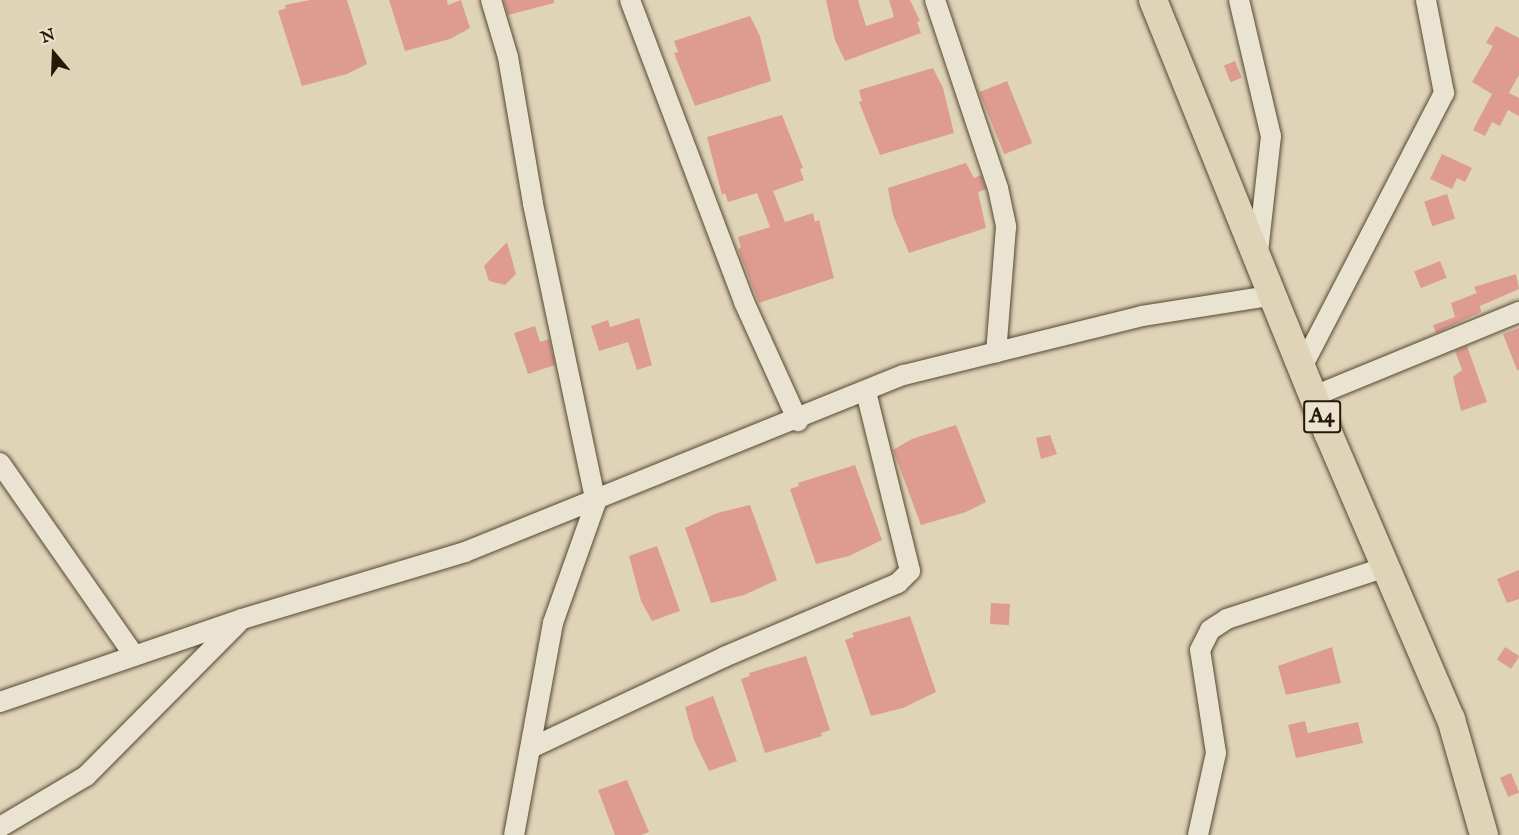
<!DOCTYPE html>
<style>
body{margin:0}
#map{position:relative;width:1519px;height:835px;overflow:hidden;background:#dfd4b8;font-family:"IM FELL English",serif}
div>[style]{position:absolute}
.building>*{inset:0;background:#de9c90;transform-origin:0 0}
.roads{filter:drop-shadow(0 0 2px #564833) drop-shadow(0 0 2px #564833)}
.minor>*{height:20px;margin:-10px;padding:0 10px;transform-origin:10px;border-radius:10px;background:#eae3d1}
.highway>*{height:28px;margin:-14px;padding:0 14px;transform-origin:14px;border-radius:14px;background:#dfd4b8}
span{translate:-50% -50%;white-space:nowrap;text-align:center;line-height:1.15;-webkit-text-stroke:4.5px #eae3d1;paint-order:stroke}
.shield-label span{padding:2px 4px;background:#eae3d1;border:2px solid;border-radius:4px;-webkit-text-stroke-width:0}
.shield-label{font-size:22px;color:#281907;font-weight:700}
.north{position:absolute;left:24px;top:24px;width:60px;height:60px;-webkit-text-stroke:4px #eae3d1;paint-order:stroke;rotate:341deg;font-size:16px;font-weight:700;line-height:24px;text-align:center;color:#281907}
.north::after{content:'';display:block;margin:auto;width:21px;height:27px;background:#281907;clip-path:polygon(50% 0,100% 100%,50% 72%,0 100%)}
</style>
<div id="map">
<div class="building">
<div style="clip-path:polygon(310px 0,347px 0,367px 64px,347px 74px,302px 86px,278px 11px,286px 8px,285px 5px)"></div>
<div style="clip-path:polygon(389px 0,447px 0,448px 5px,461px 0,470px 28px,450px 39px,405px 51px)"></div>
<div style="clip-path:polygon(504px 0,554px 0,554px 3px,508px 15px)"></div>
<div style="clip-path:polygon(826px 0,858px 0,866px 26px,894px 17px,889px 0,910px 0,920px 21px,917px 22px,921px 33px,845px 61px,835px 40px)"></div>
<div style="clip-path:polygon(750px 16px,760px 36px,771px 81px,695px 106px,674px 53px,678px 52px,674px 41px)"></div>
<div style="clip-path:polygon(1496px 26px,1519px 38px,1519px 75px,1509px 93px,1519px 98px,1519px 116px,1508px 110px,1500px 126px,1492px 122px,1485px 136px,1473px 130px,1492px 94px,1472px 82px,1493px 46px,1486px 43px)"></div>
<div style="left:1235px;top:61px;width:18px;height:12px;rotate:68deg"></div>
<div style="clip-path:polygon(933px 68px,943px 88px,954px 133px,880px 155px,859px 102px,862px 101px,859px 90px)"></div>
<div style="left:1007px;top:81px;width:67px;height:30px;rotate:68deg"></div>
<div style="clip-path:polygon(782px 115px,803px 168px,800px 169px,804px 180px,773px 191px,785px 222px,813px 213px,815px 222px,819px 220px,834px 278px,759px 303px,738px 249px,741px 248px,738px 237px,770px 227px,757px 193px,728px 202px,725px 193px,722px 195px,707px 137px)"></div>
<div style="clip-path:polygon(1442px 154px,1472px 168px,1465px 182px,1457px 178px,1452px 189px,1430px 179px)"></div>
<div style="clip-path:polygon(966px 163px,974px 178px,981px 175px,986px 189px,978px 192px,986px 228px,909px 253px,893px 215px,888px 188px)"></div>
<div style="left:1447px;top:194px;width:26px;height:24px;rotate:72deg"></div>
<div style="clip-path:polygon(507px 242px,516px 274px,505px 285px,489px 281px,484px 266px)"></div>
<div style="left:1440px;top:261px;width:18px;height:28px;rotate:68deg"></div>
<div style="clip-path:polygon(1516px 274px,1519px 289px,1480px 306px,1481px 312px,1436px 333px,1433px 325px,1455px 317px,1451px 303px,1477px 293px,1474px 287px)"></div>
<div style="clip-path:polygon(639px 318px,652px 365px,637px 370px,628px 342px,599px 351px,591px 326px,608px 320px,610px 327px)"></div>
<div style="clip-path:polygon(535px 326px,540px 342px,549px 339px,555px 365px,528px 374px,514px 333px)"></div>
<div style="clip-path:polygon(1519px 328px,1519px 370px,1517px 370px,1503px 334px)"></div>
<div style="clip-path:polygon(1467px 346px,1487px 402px,1461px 411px,1453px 377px,1462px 370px,1455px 351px)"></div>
<div style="clip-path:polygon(956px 425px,986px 502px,966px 512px,921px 525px,893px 450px,912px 439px)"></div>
<div style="clip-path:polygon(1050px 435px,1057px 454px,1041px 459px,1036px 438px)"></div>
<div style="clip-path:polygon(855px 465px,882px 540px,849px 556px,816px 564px,790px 489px,799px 486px,798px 483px)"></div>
<div style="clip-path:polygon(750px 505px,777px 580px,744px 595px,711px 603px,685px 528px,717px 513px)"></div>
<div style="clip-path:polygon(657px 546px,680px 611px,652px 621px,641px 601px,629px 556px)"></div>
<div style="clip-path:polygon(1519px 570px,1519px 599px,1507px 603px,1497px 579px)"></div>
<div style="left:991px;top:603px;width:19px;height:21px;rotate:3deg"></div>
<div style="clip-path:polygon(910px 616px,936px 692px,903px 708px,871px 716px,845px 640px,854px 637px,852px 633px)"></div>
<div style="clip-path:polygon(1332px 647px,1341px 683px,1286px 695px,1278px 666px)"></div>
<div style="left:1505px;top:647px;width:17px;height:15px;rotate:33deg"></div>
<div style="clip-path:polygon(806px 656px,830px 730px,821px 733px,822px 736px,765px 753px,741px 679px,750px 676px,749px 673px)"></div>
<div style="clip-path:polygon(713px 696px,737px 761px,709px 771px,694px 740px,685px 707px)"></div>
<div style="clip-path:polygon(1305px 721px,1308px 733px,1358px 722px,1363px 743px,1296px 758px,1288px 725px)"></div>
<div style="left:1511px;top:773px;width:21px;height:12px;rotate:67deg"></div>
<div style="clip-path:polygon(627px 780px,649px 832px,641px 835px,615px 835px,598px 790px)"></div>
</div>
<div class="roads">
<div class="minor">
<div style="left:491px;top:0;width:59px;rotate:73.4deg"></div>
<div style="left:508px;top:57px;width:149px;rotate:80.3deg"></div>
<div style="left:533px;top:204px;width:305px;rotate:78.1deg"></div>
<div style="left:596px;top:502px;width:128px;rotate:109.6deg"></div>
<div style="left:553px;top:623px;width:216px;rotate:100.4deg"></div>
<div style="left:630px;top:0;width:323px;rotate:69.3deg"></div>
<div style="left:744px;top:302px;width:131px;rotate:65.6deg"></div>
<div style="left:935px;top:0;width:198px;rotate:71.5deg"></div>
<div style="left:998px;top:188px;width:40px;rotate:78deg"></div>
<div style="left:1006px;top:227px;width:126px;rotate:94.5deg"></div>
<div style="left:1239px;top:0;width:140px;rotate:76.8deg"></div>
<div style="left:1271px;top:136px;width:117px;rotate:96.4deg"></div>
<div style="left:1302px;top:367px;width:309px;rotate:-62.6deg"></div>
<div style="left:1444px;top:93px;width:95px;rotate:-101deg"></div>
<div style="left:1314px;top:396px;width:222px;rotate:-22.3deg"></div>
<div style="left:0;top:463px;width:234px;rotate:55.1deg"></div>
<div style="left:0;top:702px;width:256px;rotate:-18.9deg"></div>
<div style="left:242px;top:619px;width:233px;rotate:-16.7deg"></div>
<div style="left:465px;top:552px;width:473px;rotate:-22deg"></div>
<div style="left:904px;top:375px;width:245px;rotate:-13.9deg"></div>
<div style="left:1142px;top:316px;width:134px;rotate:-9deg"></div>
<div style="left:531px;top:748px;width:213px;rotate:-25.2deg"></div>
<div style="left:724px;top:657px;width:189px;rotate:-23deg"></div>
<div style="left:898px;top:583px;width:17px;rotate:-45deg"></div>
<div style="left:910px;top:571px;width:184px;rotate:-103.8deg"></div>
<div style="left:0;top:827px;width:100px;rotate:-30.7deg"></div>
<div style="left:86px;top:776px;width:216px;rotate:-45.2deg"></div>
<div style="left:1198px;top:835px;width:84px;rotate:-77.6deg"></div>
<div style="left:1216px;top:753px;width:104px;rotate:-98.8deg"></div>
<div style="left:1200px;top:650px;width:22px;rotate:-63deg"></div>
<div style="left:1210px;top:630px;width:20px;rotate:-33deg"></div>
<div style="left:1227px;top:619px;width:167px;rotate:-18.1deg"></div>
</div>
<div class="highway">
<div style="left:1153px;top:0;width:469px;rotate:68deg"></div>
<div style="left:1329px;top:435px;width:309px;rotate:66.8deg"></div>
<div style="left:1451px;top:719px;width:121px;rotate:74.1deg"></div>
</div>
</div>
<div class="shield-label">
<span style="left:1322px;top:417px">A4</span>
</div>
<div class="north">N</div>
</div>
